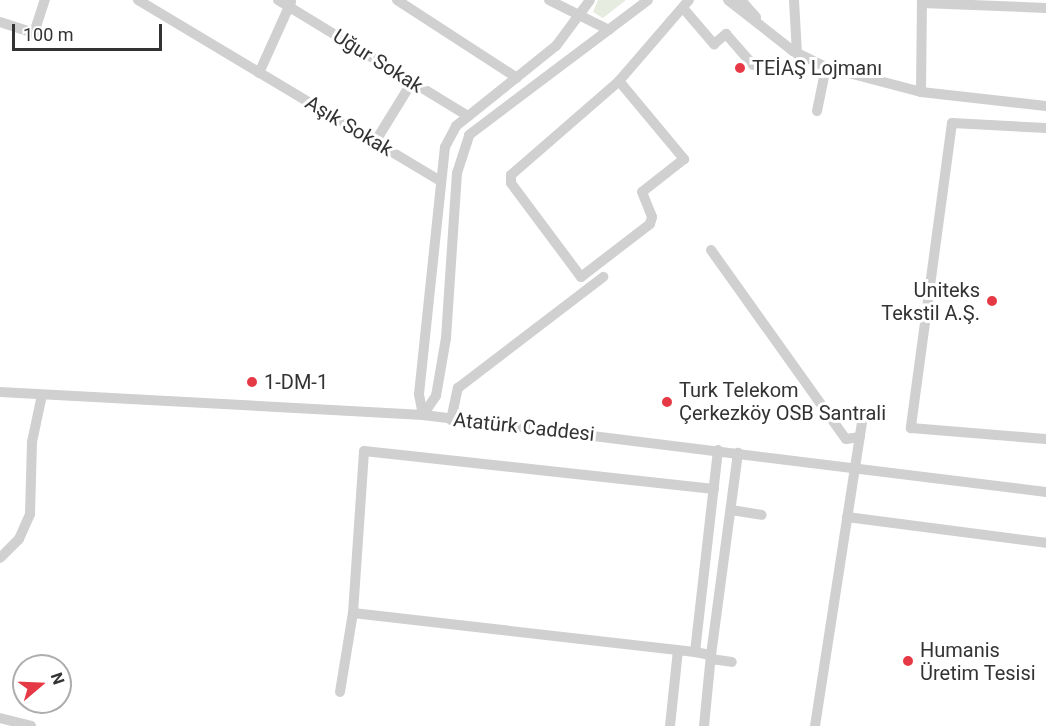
<!DOCTYPE html>
<meta charset="utf-8">
<style>
body{margin:0}
#map{position:relative;width:1046px;height:726px;overflow:hidden;background:#fff;font-family:Roboto,sans-serif}
div>[style]{position:absolute}
.green>*{inset:0;background:#e6ecdf}
.minor>*{height:10px;margin:-5px;padding:0 5px;transform-origin:5px;border-radius:5px;background:#d0d0d0}
.dots>*{width:16px;height:16px;translate:-50% -50%;box-sizing:border-box;border:3px solid #fff;border-radius:50%}
span{translate:-50% -50%;white-space:nowrap;text-align:center;line-height:1.15;-webkit-text-stroke:6px #fff;paint-order:stroke}
.street-label{font-size:20px;color:#333}
.poi-label{font-size:20px;color:#333}
.left{translate:0 -50%;text-align:left}
.right{translate:-100% -50%;text-align:right}
.north{position:absolute;left:12px;top:654px;width:60px;height:60px;box-sizing:border-box;background:#fff;border:2px solid #adadad;border-radius:50%;rotate:71deg;font-size:16px;font-weight:700;line-height:24px;text-align:center;color:#333}
.north::after{content:'';display:block;margin:auto;width:21px;height:27px;background:#e63946;clip-path:polygon(50% 0,100% 100%,50% 72%,0 100%)}
.scale{position:absolute;left:12px;top:24px;width:150px;height:27px;box-sizing:border-box;border:3px solid #333;border-top:0;padding-left:8px;font-size:18px;line-height:21px;white-space:nowrap;color:#333;-webkit-text-stroke:4px #fff;paint-order:stroke}
</style>
<div id="map">
<div class="green">
<div style="clip-path:polygon(598px 0,626px 0,603px 18px,593px 12px)"></div>
</div>
<div class="minor">
<div style="left:138px;top:0;width:351px;rotate:30.9deg"></div>
<div style="left:278px;top:0;width:223px;rotate:31.4deg"></div>
<div style="left:397px;top:0;width:143px;rotate:33deg"></div>
<div style="left:549px;top:0;width:67px;rotate:26.6deg"></div>
<div style="left:728px;top:0;width:83px;rotate:38.1deg"></div>
<div style="left:793px;top:51px;width:37px;rotate:26deg"></div>
<div style="left:826px;top:67px;width:98px;rotate:14.7deg"></div>
<div style="left:921px;top:92px;width:126px;rotate:6.4deg"></div>
<div style="left:741px;top:0;width:23px;rotate:49deg"></div>
<div style="left:794px;top:0;width:54px;rotate:86.8deg"></div>
<div style="left:922px;top:3px;width:124px;rotate:2.3deg"></div>
<div style="left:683px;top:8px;width:48px;rotate:49.3deg"></div>
<div style="left:714px;top:44px;width:16px;rotate:-40deg"></div>
<div style="left:726px;top:34px;width:41px;rotate:48.9deg"></div>
<div style="left:0;top:22px;width:36px;rotate:18deg"></div>
<div style="left:34px;top:33px;width:35px;rotate:-72deg"></div>
<div style="left:259px;top:73px;width:78px;rotate:-65.7deg"></div>
<div style="left:619px;top:81px;width:102px;rotate:50.2deg"></div>
<div style="left:684px;top:159px;width:53px;rotate:141.8deg"></div>
<div style="left:642px;top:192px;width:27px;rotate:68deg"></div>
<div style="left:652px;top:217px;width:7px;rotate:106deg"></div>
<div style="left:650px;top:224px;width:87px;rotate:142.5deg"></div>
<div style="left:581px;top:277px;width:117px;rotate:-126.7deg"></div>
<div style="left:511px;top:183px;width:8px;rotate:-90deg"></div>
<div style="left:511px;top:175px;width:143px;rotate:-41deg"></div>
<div style="left:619px;top:81px;width:107px;rotate:-49.2deg"></div>
<div style="left:921px;top:92px;width:92px;rotate:-89.4deg"></div>
<div style="left:817px;top:111px;width:45px;rotate:-78.4deg"></div>
<div style="left:1046px;top:128px;width:94px;rotate:-177deg"></div>
<div style="left:952px;top:123px;width:308px;rotate:97.7deg"></div>
<div style="left:911px;top:428px;width:135px;rotate:4.7deg"></div>
<div style="left:375px;top:142px;width:70px;rotate:-58.3deg"></div>
<div style="left:711px;top:250px;width:232px;rotate:54.5deg"></div>
<div style="left:846px;top:439px;width:14px;rotate:-8deg"></div>
<div style="left:0;top:392px;width:424px;rotate:3.1deg"></div>
<div style="left:423px;top:415px;width:628px;rotate:7.05deg"></div>
<div style="left:423px;top:415px;width:23px;rotate:-56deg"></div>
<div style="left:436px;top:396px;width:59px;rotate:-80.2deg"></div>
<div style="left:446px;top:338px;width:165px;rotate:-86.2deg"></div>
<div style="left:457px;top:173px;width:40px;rotate:-72deg"></div>
<div style="left:469px;top:135px;width:224px;rotate:-37deg"></div>
<div style="left:423px;top:415px;width:21px;rotate:-101deg"></div>
<div style="left:419px;top:394px;width:248px;rotate:-84deg"></div>
<div style="left:445px;top:147px;width:24px;rotate:-62deg"></div>
<div style="left:456px;top:126px;width:128px;rotate:-38.7deg"></div>
<div style="left:556px;top:46px;width:57px;rotate:-53.5deg"></div>
<div style="left:451px;top:420px;width:33px;rotate:-78deg"></div>
<div style="left:458px;top:388px;width:183px;rotate:-37.4deg"></div>
<div style="left:718px;top:450px;width:203px;rotate:96.5deg"></div>
<div style="left:695px;top:652px;width:16px;rotate:11deg"></div>
<div style="left:711px;top:655px;width:204px;rotate:-82.4deg"></div>
<div style="left:731px;top:510px;width:31px;rotate:9deg"></div>
<div style="left:847px;top:517px;width:201px;rotate:7.4deg"></div>
<div style="left:0;top:558px;width:27px;rotate:-45deg"></div>
<div style="left:19px;top:539px;width:27px;rotate:-66deg"></div>
<div style="left:30px;top:514px;width:72px;rotate:-88.4deg"></div>
<div style="left:32px;top:442px;width:48px;rotate:-78deg"></div>
<div style="left:353px;top:613px;width:344px;rotate:6.5deg"></div>
<div style="left:711px;top:659px;width:21px;rotate:8deg"></div>
<div style="left:340px;top:692px;width:80px;rotate:-80.7deg"></div>
<div style="left:353px;top:613px;width:162px;rotate:-86.1deg"></div>
<div style="left:364px;top:451px;width:352px;rotate:6.2deg"></div>
<div style="left:0;top:718px;width:32px;rotate:14deg"></div>
<div style="left:670px;top:726px;width:76px;rotate:-84deg"></div>
<div style="left:704px;top:726px;width:71px;rotate:-84.4deg"></div>
<div style="left:815px;top:726px;width:306px;rotate:-81.2deg"></div>
</div>
<div class="dots">
<div style="left:740px;top:68px;background:#e63946"></div>
<div style="left:992px;top:301px;background:#e63946"></div>
<div style="left:252px;top:382px;background:#e63946"></div>
<div style="left:667px;top:402px;background:#e63946"></div>
<div style="left:908px;top:661px;background:#e63946"></div>
</div>
<div class="street-label">
<span style="left:378px;top:61px;rotate:32deg">Uğur Sokak</span>
<span style="left:349px;top:126px;rotate:31deg">Aşık Sokak</span>
<span style="left:524px;top:427px;rotate:6deg">Atatürk Caddesi</span>
</div>
<div class="poi-label">
<span class="left" style="left:752px;top:68px">TEİAŞ Lojmanı</span>
<span class="right" style="left:980px;top:302px">Uniteks<br>Tekstil A.Ş.</span>
<span class="left" style="left:264px;top:382px">1-DM-1</span>
<span class="left" style="left:679px;top:402px">Turk Telekom<br>Çerkezköy OSB Santrali</span>
<span class="left" style="left:920px;top:662px">Humanis<br>Üretim Tesisi</span>
</div>
<div class="north">N</div>
<div class="scale">100 m</div>
</div>
